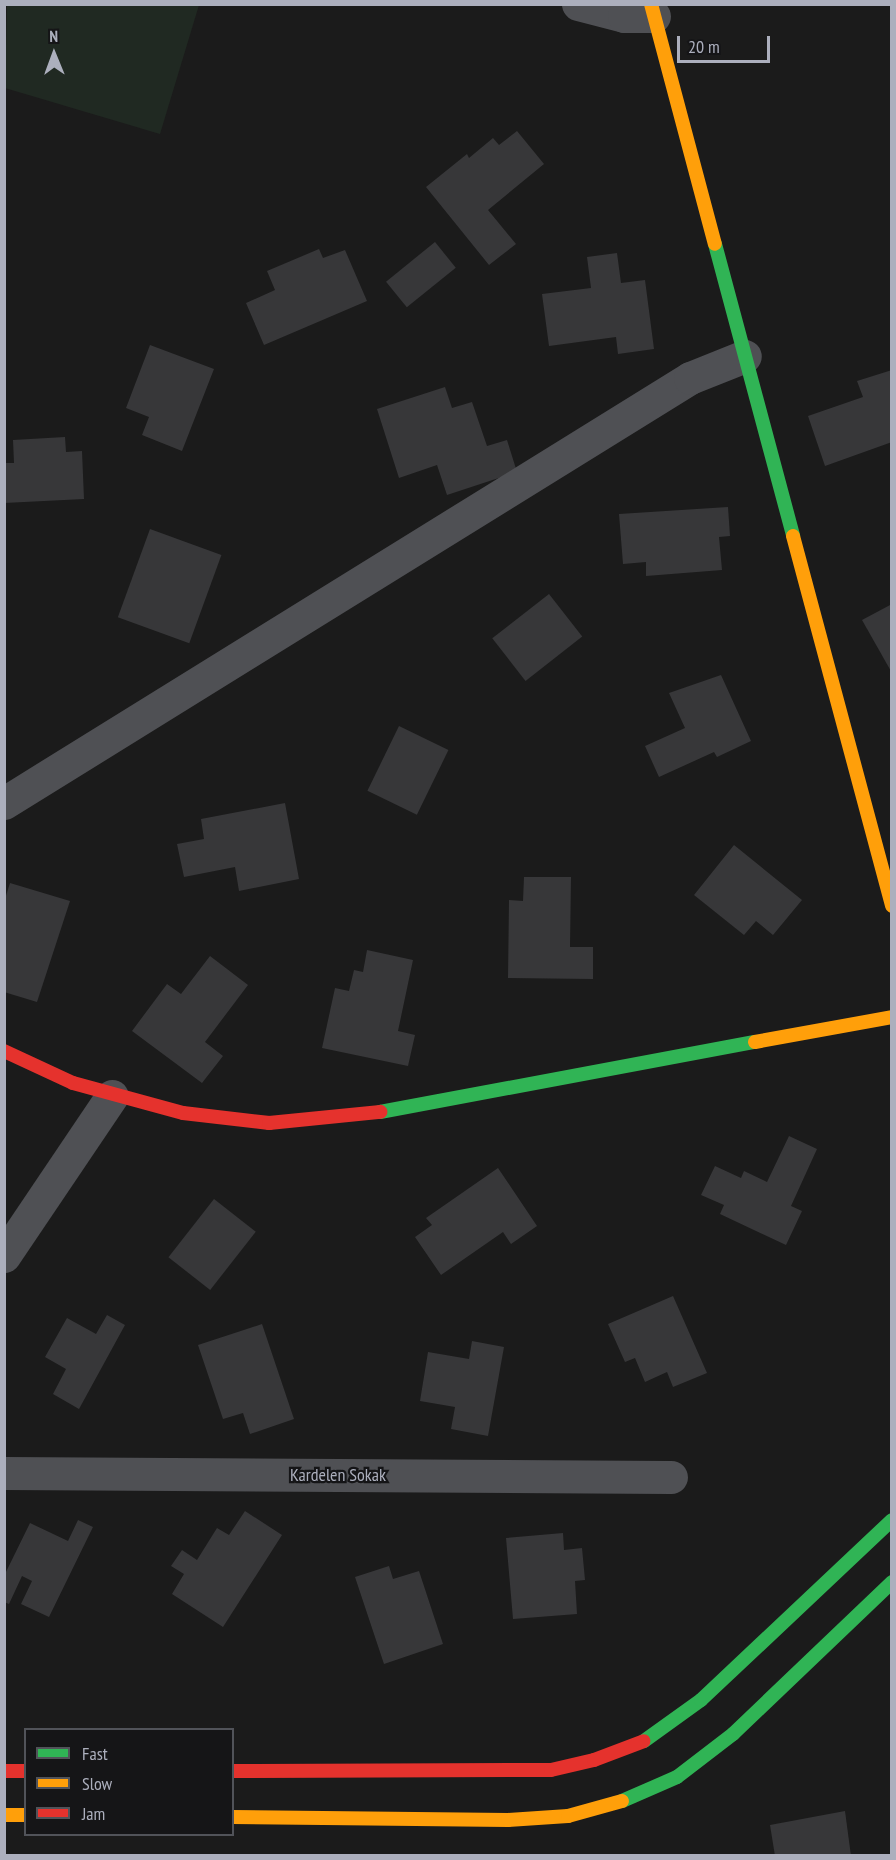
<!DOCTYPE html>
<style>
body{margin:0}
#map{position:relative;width:896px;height:1860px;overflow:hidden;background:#1b1b1b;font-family:"PT Sans Narrow",sans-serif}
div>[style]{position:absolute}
.green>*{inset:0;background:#202922}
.building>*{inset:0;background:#373739;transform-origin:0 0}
.street>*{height:33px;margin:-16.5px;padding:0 16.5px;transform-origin:16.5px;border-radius:16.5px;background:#4f5054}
.fast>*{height:14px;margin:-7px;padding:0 7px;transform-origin:7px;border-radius:7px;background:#30b455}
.slow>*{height:14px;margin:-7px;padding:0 7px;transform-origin:7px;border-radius:7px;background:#ff9f0a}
.jam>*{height:14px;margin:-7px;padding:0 7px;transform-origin:7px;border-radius:7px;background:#e5322d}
span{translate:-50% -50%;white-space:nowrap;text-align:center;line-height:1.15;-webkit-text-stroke:4.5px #151517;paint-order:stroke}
.street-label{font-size:18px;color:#acafbd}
.frame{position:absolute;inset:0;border:6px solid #acafbd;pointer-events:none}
.legend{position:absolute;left:24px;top:1728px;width:210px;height:108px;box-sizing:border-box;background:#151517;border:2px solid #515359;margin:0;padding:8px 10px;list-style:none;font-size:18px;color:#acafbd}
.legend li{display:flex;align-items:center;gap:12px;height:30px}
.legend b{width:30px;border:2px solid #515359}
.north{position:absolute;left:24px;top:24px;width:60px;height:60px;-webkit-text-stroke:4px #151517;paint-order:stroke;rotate:359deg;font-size:16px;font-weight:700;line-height:24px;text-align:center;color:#acafbd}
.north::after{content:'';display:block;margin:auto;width:21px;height:27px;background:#acafbd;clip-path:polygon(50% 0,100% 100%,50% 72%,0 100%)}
.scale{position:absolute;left:677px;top:36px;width:93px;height:27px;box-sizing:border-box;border:3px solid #acafbd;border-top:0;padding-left:8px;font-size:18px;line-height:21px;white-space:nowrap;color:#acafbd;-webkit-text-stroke:4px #151517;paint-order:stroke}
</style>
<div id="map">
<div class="green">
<div style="clip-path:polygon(7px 4px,199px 5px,160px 134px,5px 88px)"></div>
</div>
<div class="building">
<div style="clip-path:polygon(517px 131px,544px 164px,488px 210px,516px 244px,489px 265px,426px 187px,467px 154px,469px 158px,493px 138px,499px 145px)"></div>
<div style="left:435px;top:242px;width:33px;height:63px;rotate:51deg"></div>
<div style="clip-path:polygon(319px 249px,323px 258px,345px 250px,367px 301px,264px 345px,246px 303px,275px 290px,267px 271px)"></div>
<div style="clip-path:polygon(617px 253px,621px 283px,645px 280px,654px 349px,618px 354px,616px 337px,549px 346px,542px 294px,591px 288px,587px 257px)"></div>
<div style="clip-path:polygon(150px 345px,214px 369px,182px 451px,142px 435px,149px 417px,126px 408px)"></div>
<div style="clip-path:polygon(892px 370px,892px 442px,825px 466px,808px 416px,863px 397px,857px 381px)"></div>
<div style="clip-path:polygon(445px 387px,452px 408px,472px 402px,487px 446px,507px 440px,517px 472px,447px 495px,437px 465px,399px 478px,377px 409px)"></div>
<div style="clip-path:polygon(65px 437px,66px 452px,82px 451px,84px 499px,4px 503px,4px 463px,14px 463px,13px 440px)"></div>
<div style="clip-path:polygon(728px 507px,730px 536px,719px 537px,722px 570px,646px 576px,646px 562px,623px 564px,619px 514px)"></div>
<div style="left:150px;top:529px;width:76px;height:94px;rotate:20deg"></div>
<div style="left:549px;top:594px;width:54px;height:72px;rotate:52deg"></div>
<div style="clip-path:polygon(892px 604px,892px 673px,862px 620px)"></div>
<div style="clip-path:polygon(721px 675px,751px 741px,717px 757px,714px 752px,659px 777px,645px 746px,685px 728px,669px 693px)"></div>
<div style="left:399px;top:726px;width:55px;height:72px;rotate:26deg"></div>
<div style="clip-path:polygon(285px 803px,299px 879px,239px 891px,235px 867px,184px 877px,177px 844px,204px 839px,201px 819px)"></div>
<div style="clip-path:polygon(734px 845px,802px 900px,773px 935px,756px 921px,744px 935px,694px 895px)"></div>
<div style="clip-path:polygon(524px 877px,571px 877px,570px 947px,593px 947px,593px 979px,508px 978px,509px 900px,523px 901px)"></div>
<div style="clip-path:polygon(10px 883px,70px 901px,37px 1002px,4px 992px,4px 902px)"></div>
<div style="clip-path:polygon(367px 950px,413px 960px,398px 1031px,415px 1035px,408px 1066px,322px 1048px,335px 988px,349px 991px,354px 970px,363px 972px)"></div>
<div style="clip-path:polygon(210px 956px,248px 985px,205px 1042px,223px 1056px,202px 1083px,132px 1031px,167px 984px,181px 994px)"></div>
<div style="clip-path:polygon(789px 1136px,817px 1149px,791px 1206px,802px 1211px,786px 1245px,720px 1214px,724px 1205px,701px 1195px,715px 1166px,741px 1178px,744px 1171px,767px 1182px)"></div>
<div style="clip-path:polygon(498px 1168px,537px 1226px,511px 1244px,503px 1232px,441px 1275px,415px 1237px,432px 1225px,426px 1218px)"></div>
<div style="left:214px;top:1199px;width:53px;height:74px;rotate:38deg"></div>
<div style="clip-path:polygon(673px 1296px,707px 1373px,673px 1387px,667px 1372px,645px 1382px,635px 1358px,625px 1362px,608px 1324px)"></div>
<div style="clip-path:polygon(107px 1315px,125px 1325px,79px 1409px,53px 1394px,66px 1369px,45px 1357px,67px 1318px,96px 1334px)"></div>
<div style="clip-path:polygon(262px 1324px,294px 1419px,250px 1434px,243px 1413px,223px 1419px,198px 1345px)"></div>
<div style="clip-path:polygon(472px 1341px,504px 1347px,488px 1436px,451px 1429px,455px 1407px,420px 1401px,428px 1352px,469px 1359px)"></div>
<div style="clip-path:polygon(245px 1511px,282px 1535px,223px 1627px,172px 1594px,184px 1574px,171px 1566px,182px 1550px,197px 1560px,217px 1528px,229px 1535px)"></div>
<div style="clip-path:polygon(78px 1520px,93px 1527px,49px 1617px,21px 1604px,32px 1581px,22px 1576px,9px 1604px,4px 1602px,4px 1576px,30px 1523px,68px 1541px)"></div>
<div style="clip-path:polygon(563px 1533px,564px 1550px,582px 1548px,585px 1580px,575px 1581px,577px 1614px,513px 1619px,506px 1538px)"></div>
<div style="clip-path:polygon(389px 1566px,393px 1579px,419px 1571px,443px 1644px,384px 1664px,355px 1577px)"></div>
<div style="clip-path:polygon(845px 1811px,851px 1856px,775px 1856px,770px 1825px)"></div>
</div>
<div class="street">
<div style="left:578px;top:4px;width:48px;rotate:14.6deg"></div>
<div style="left:624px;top:16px;width:30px"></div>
<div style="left:4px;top:803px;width:807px;rotate:-31.78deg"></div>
<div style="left:690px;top:378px;width:59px;rotate:-21.8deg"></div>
<div style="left:4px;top:1256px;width:193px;rotate:-56deg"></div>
<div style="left:4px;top:1473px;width:667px;rotate:0.34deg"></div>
</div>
<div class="fast">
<div style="left:715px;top:244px;width:302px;rotate:75deg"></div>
<div style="left:380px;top:1112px;width:381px;rotate:-10.6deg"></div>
<div style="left:644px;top:1741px;width:70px;rotate:-35.7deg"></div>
<div style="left:701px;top:1700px;width:262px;rotate:-43.3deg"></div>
<div style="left:622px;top:1801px;width:60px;rotate:-23.6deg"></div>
<div style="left:677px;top:1777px;width:71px;rotate:-37.5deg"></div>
<div style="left:733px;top:1734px;width:220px;rotate:-43.7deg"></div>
</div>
<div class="slow">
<div style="left:651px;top:4px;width:248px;rotate:75.1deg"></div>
<div style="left:793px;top:536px;width:383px;rotate:75deg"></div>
<div style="left:755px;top:1042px;width:139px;rotate:-10.3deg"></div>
<div style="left:4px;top:1815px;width:22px"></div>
<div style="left:232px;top:1817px;width:276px;rotate:0.6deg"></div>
<div style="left:508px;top:1820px;width:60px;rotate:-3.8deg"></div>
<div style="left:568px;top:1816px;width:56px;rotate:-15.5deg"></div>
</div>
<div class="jam">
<div style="left:4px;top:1051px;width:76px;rotate:24.9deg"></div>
<div style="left:73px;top:1083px;width:114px;rotate:15.3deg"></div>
<div style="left:183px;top:1113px;width:87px;rotate:6.6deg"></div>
<div style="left:269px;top:1123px;width:112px;rotate:-5.7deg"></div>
<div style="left:4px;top:1771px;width:22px"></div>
<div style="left:232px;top:1771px;width:319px;rotate:-0.2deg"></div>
<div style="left:551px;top:1770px;width:44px;rotate:-13.1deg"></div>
<div style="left:594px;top:1760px;width:53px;rotate:-20.8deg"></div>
</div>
<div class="street-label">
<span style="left:338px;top:1475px">Kardelen Sokak</span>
</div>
<div class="frame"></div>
<ul class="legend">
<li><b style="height:8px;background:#30b455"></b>Fast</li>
<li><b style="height:8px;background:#ff9f0a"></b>Slow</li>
<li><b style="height:8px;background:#e5322d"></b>Jam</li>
</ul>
<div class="north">N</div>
<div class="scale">20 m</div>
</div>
